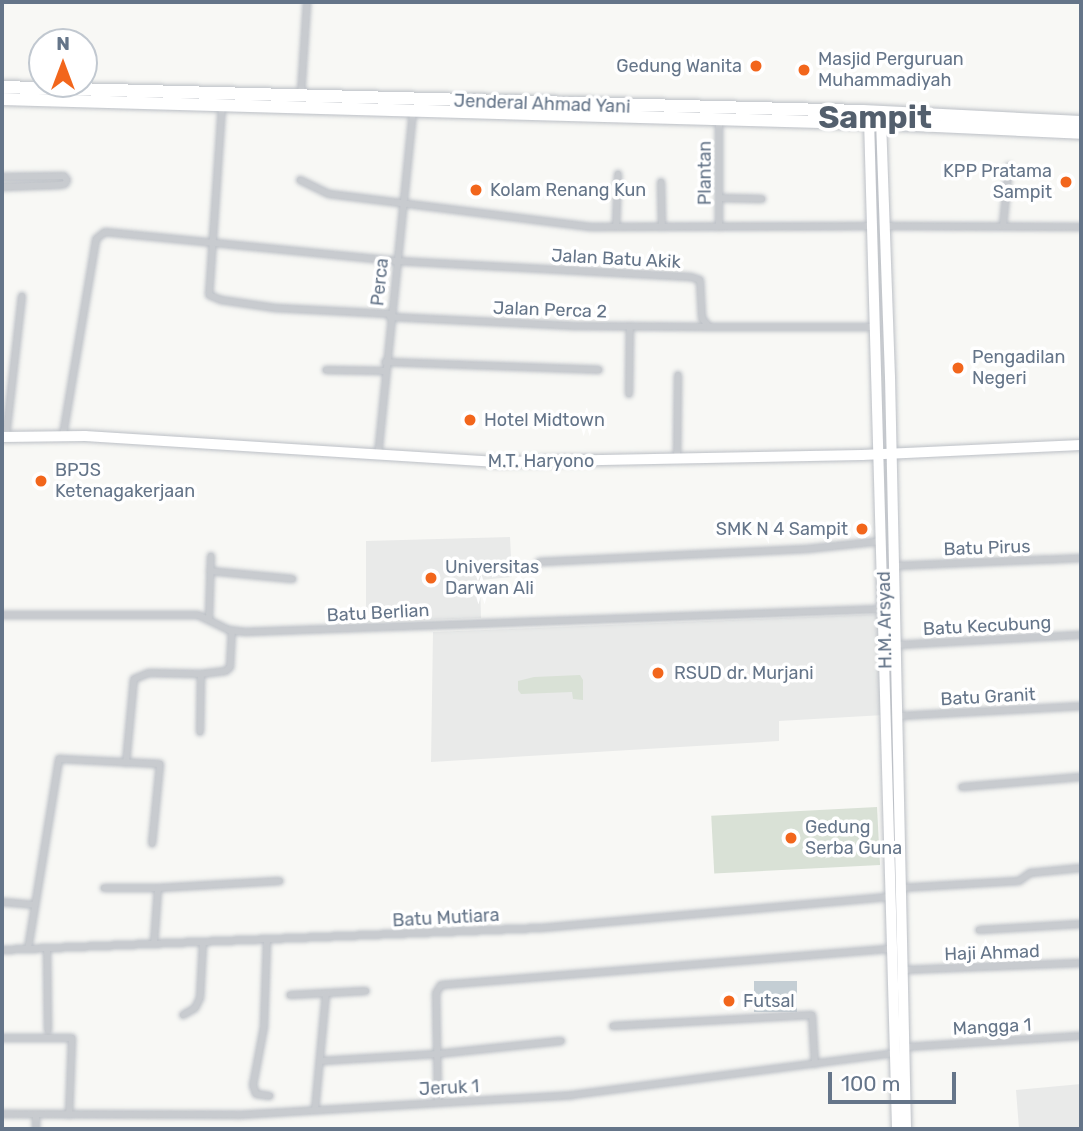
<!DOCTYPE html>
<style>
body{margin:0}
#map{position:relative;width:1083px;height:1131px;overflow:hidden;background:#f8f8f5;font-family:Rubik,sans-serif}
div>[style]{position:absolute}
.built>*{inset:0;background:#e9eae9}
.green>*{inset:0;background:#d9e1d6;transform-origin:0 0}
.water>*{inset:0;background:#c4ced4;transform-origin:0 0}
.roads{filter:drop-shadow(0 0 2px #bcc0c6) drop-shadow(0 0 2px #bcc0c6)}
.street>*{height:6px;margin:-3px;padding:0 3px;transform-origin:3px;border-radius:3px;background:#c8cbcf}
.secondary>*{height:10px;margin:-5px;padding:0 5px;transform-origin:5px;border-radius:5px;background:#fff}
.highway>*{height:12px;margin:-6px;padding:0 6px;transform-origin:6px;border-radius:6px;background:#fff}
.dots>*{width:19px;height:19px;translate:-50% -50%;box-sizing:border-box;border:4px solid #fff;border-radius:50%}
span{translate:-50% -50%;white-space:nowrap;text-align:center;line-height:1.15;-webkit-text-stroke:7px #fff;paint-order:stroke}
.poi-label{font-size:18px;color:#657589}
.left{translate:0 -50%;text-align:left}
.right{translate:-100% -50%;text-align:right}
.street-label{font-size:18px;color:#657589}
.town-label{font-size:32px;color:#535f6d;font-weight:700}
.frame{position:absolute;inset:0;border:4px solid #657589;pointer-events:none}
.north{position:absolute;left:28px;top:28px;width:70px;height:70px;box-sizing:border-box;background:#fff;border:2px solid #c1c8d0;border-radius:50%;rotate:0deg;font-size:19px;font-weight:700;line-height:28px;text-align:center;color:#657589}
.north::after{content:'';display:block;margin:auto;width:24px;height:32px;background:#f2661c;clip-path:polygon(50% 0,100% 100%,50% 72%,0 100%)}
.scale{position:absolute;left:828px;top:1072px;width:128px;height:32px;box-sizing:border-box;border:4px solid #657589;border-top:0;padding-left:9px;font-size:21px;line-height:24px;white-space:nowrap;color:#657589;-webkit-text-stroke:5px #fff;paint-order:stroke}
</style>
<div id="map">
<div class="built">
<div style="clip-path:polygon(510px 537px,512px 577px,480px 580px,481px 618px,366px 622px,366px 541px)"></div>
<div style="clip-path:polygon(883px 614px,884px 715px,779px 721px,779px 741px,431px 762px,433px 632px)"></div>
<div style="clip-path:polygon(1081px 1084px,1081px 1129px,1019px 1129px,1016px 1090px)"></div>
</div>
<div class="green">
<div style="clip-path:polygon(580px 675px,583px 680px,583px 700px,573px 699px,572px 692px,521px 694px,518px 690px,518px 681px,534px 677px)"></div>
<div style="left:877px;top:807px;width:58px;height:166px;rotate:87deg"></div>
</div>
<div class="water">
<div style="left:797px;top:981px;width:31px;height:43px;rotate:90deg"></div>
</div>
<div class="roads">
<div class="street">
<div style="left:301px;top:95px;width:93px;rotate:-86.3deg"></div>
<div style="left:222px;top:106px;width:189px;rotate:93.9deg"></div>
<div style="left:209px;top:295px;width:13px;rotate:23deg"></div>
<div style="left:221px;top:300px;width:55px;rotate:8.4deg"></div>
<div style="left:275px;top:308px;width:116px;rotate:3deg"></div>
<div style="left:2px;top:177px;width:62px;rotate:-0.9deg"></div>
<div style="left:64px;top:176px;width:5px;rotate:53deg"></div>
<div style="left:67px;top:180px;width:4px;rotate:117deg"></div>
<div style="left:65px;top:184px;width:6px;rotate:171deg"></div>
<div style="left:59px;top:185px;width:57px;rotate:178deg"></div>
<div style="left:300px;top:180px;width:32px;rotate:26deg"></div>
<div style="left:329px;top:194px;width:264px;rotate:7.2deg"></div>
<div style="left:591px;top:227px;width:282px;rotate:-0.2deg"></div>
<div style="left:661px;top:182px;width:45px;rotate:88.7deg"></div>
<div style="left:719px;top:198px;width:43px;rotate:1.3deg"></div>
<div style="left:885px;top:226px;width:196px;rotate:0.3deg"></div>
<div style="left:1003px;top:226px;width:60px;rotate:-84.3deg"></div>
<div style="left:616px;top:227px;width:53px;rotate:-87.8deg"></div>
<div style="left:719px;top:227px;width:107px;rotate:-90deg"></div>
<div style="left:390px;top:317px;width:181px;rotate:2.8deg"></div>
<div style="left:571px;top:326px;width:138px;rotate:0.4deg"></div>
<div style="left:385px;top:362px;width:214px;rotate:2.1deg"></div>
<div style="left:326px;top:370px;width:58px;rotate:1deg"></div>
<div style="left:629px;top:394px;width:68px;rotate:-89.2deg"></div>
<div style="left:63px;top:435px;width:199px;rotate:-80.4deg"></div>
<div style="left:96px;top:239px;width:11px;rotate:-38deg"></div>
<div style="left:105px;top:232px;width:292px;rotate:5.7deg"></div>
<div style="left:396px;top:261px;width:295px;rotate:3.1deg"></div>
<div style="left:691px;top:277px;width:9px;rotate:18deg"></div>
<div style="left:700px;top:280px;width:38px;rotate:87deg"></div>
<div style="left:702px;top:318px;width:11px;rotate:52deg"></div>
<div style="left:709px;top:327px;width:168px"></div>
<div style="left:6px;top:436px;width:141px;rotate:-83.5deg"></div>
<div style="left:378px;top:456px;width:346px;rotate:-84.2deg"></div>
<div style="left:677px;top:460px;width:85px;rotate:-89.3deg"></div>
<div style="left:539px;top:562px;width:268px;rotate:-2.8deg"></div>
<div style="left:807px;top:549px;width:76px;rotate:-6deg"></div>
<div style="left:893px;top:566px;width:188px;rotate:-2.4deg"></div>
<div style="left:210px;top:571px;width:83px;rotate:5.5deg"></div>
<div style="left:2px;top:615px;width:196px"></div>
<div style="left:198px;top:615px;width:34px;rotate:26deg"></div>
<div style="left:229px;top:630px;width:16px;rotate:7deg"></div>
<div style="left:245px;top:632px;width:639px;rotate:-2.06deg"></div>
<div style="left:209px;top:618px;width:62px;rotate:-88.2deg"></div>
<div style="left:895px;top:645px;width:186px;rotate:-3.1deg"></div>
<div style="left:897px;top:716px;width:184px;rotate:-3.1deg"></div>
<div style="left:200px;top:732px;width:58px;rotate:-89deg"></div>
<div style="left:126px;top:763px;width:84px;rotate:-84.6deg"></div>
<div style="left:134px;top:679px;width:16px;rotate:-22deg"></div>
<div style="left:149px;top:673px;width:52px;rotate:1.1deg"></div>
<div style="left:201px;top:674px;width:25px;rotate:-7deg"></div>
<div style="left:226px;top:671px;width:6px;rotate:-45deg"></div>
<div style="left:230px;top:667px;width:36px;rotate:-87deg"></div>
<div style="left:962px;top:787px;width:119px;rotate:-4.8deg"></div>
<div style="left:104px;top:888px;width:54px"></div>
<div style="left:900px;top:888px;width:119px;rotate:-3.4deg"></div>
<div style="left:1019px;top:881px;width:14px;rotate:-36deg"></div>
<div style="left:1030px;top:873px;width:51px;rotate:-5.6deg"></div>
<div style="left:2px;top:902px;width:33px;rotate:5deg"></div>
<div style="left:979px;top:930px;width:102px;rotate:-3.4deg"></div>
<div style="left:267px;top:940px;width:87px;rotate:92deg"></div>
<div style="left:264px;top:1027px;width:59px;rotate:100.7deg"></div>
<div style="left:253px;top:1085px;width:9px;rotate:72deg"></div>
<div style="left:256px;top:1094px;width:14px;rotate:8deg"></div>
<div style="left:154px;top:944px;width:56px;rotate:-85.9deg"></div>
<div style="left:158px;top:888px;width:122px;rotate:-3.3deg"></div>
<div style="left:28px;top:949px;width:193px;rotate:-80.7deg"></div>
<div style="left:59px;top:759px;width:101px;rotate:2.8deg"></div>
<div style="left:160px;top:764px;width:80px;rotate:95.7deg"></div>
<div style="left:47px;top:949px;width:81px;rotate:89.3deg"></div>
<div style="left:2px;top:950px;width:539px;rotate:-2.34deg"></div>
<div style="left:541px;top:928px;width:351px;rotate:-5.1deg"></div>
<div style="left:904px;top:970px;width:177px;rotate:-2.3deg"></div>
<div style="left:290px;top:995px;width:76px;rotate:-3deg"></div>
<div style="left:183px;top:1015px;width:14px;rotate:-30deg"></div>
<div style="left:195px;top:1008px;width:11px;rotate:-63deg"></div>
<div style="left:200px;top:998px;width:56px;rotate:-86.9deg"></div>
<div style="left:613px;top:1026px;width:199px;rotate:-3.2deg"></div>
<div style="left:812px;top:1015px;width:49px;rotate:86.5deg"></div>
<div style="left:2px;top:1038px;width:70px"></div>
<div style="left:72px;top:1038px;width:77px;rotate:92.2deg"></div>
<div style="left:905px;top:1047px;width:176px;rotate:-3.6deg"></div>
<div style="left:321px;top:1061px;width:116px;rotate:-3.5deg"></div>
<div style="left:437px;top:1054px;width:125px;rotate:-6deg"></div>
<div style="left:438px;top:1103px;width:110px;rotate:-91deg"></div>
<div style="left:436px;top:993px;width:9px;rotate:-58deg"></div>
<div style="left:441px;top:985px;width:452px;rotate:-4.6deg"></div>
<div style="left:315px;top:1110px;width:117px;rotate:-84.6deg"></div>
<div style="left:2px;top:1114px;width:236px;rotate:0.2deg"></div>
<div style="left:238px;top:1115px;width:335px;rotate:-3.4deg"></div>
<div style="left:572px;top:1095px;width:326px;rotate:-7.4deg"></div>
<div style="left:36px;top:1129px;width:15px;rotate:-90deg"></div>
</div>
<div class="secondary">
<div style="left:869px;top:119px;width:1010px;rotate:88.41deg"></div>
<div style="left:881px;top:120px;width:257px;rotate:88deg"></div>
<div style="left:890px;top:377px;width:752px;rotate:88.78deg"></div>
<div style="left:2px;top:437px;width:83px;rotate:-0.7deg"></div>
<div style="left:85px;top:436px;width:417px;rotate:3.6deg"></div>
<div style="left:501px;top:462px;width:361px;rotate:-1.1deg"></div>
<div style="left:862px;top:455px;width:219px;rotate:-2.6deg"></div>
</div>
<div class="highway">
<div style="left:2px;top:87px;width:861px;rotate:1.6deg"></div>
<div style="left:863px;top:111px;width:218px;rotate:2.9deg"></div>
<div style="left:2px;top:99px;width:891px;rotate:1.61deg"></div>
<div style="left:893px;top:124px;width:188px;rotate:2.7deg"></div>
</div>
</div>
<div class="dots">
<div style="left:756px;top:66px;background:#f2661c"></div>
<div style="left:804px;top:70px;background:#f2661c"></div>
<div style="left:1066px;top:182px;background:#f2661c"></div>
<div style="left:476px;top:190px;background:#f2661c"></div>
<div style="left:958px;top:368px;background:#f2661c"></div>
<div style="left:470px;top:420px;background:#f2661c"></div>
<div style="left:41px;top:481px;background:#f2661c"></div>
<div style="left:862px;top:529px;background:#f2661c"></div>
<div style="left:431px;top:578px;background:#f2661c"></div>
<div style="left:658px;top:673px;background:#f2661c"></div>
<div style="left:791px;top:838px;background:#f2661c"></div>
<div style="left:729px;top:1001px;background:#f2661c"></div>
</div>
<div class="poi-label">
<span class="left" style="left:818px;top:70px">Masjid Perguruan<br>Muhammadiyah</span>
<span class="right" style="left:742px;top:66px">Gedung Wanita</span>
<span class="right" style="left:1052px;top:182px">KPP Pratama<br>Sampit</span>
<span class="left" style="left:490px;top:190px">Kolam Renang Kun</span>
<span class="left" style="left:972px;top:368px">Pengadilan<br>Negeri</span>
<span class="left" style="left:484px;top:420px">Hotel Midtown</span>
<span class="left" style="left:55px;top:481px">BPJS<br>Ketenagakerjaan</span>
<span class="right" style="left:848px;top:529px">SMK N 4 Sampit</span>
<span class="left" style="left:445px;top:578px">Universitas<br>Darwan Ali</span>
<span class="left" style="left:674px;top:673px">RSUD dr. Murjani</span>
<span class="left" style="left:805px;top:838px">Gedung<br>Serba Guna</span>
<span class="left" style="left:743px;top:1001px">Futsal</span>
</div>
<div class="street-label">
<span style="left:542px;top:104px;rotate:2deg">Jenderal Ahmad Yani</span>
<span style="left:705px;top:173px;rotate:-90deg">Plantan</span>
<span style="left:616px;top:259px;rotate:3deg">Jalan Batu Akik</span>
<span style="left:380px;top:282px;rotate:-84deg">Perca</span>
<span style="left:550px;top:310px;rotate:2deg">Jalan Perca 2</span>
<span style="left:541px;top:461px">M.T. Haryono</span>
<span style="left:987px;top:548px;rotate:-2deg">Batu Pirus</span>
<span style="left:378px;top:613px;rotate:-3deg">Batu Berlian</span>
<span style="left:885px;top:620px;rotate:-91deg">H.M. Arsyad</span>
<span style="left:987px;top:626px;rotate:-3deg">Batu Kecubung</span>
<span style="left:988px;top:697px;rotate:-3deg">Batu Granit</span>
<span style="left:446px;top:918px;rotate:-3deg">Batu Mutiara</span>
<span style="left:992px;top:953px;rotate:-2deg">Haji Ahmad</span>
<span style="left:992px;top:1027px;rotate:-3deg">Mangga 1</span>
<span style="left:449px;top:1088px;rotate:-3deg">Jeruk 1</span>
</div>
<div class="town-label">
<span style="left:875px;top:117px">Sampit</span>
</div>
<div class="frame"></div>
<div class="north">N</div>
<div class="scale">100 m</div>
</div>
